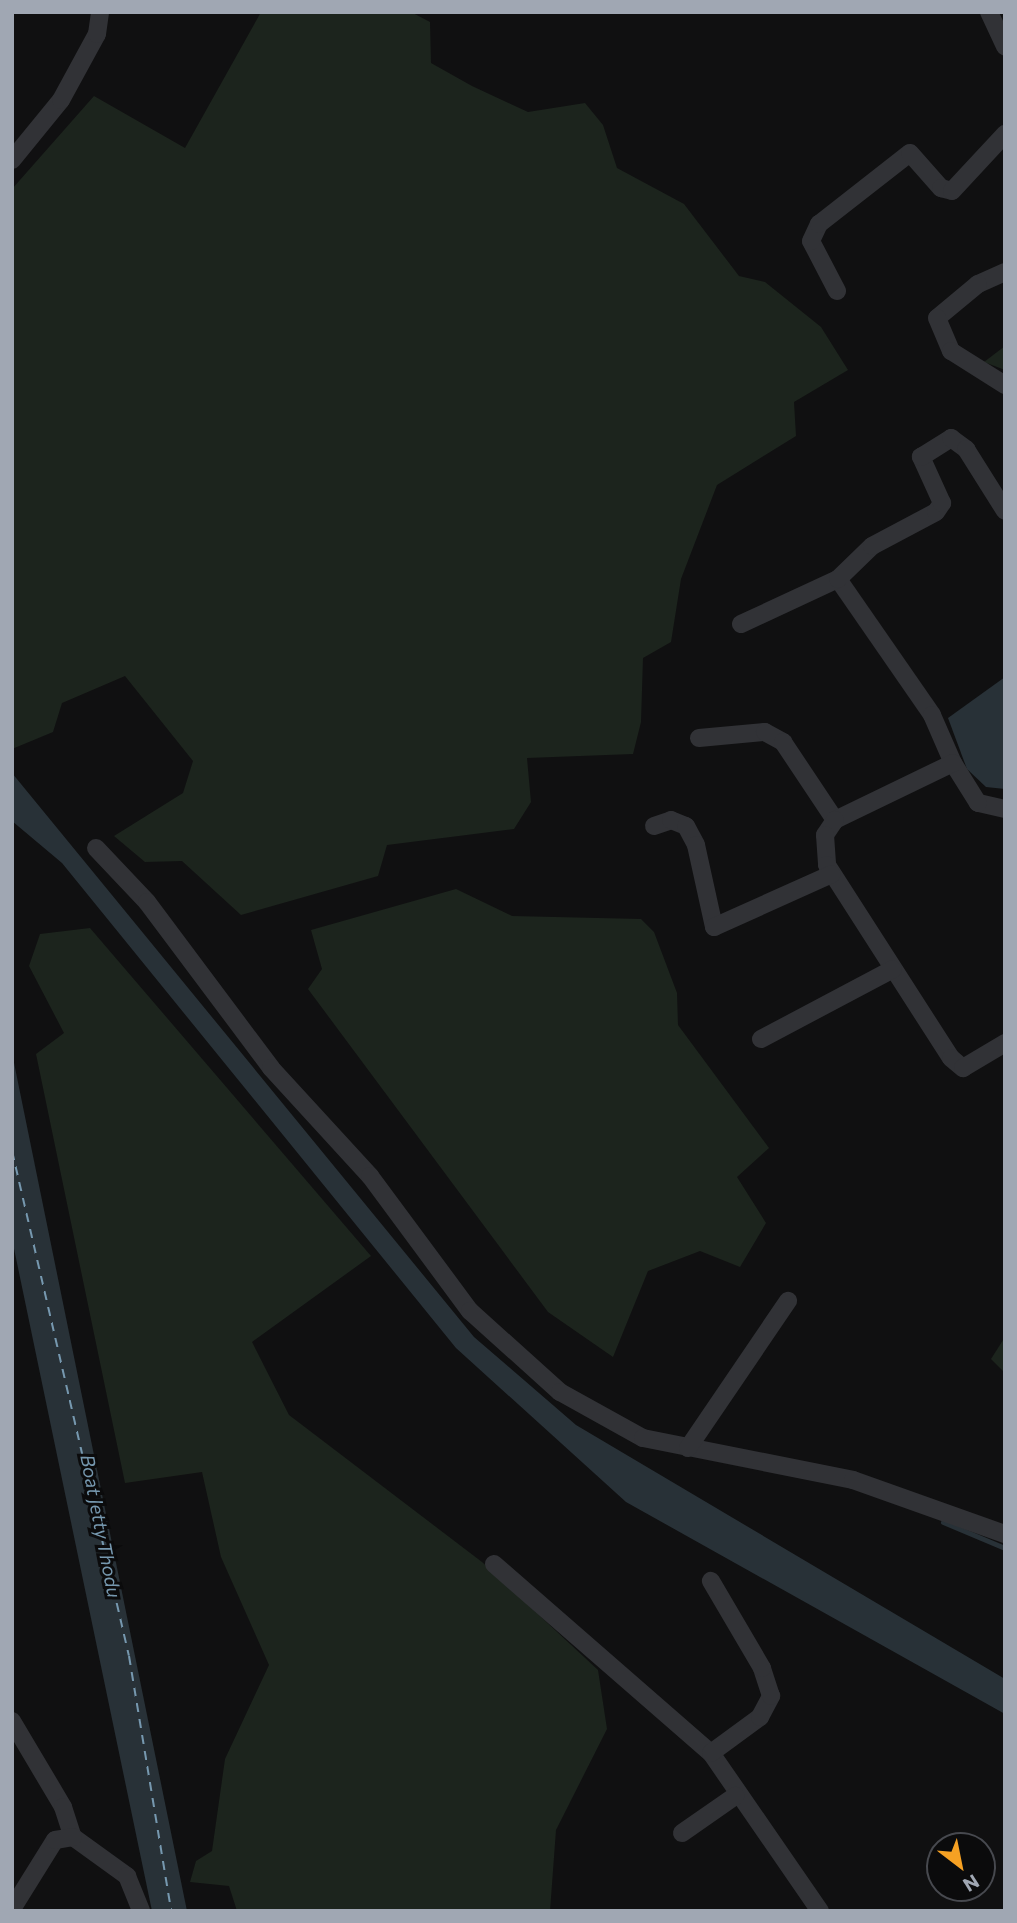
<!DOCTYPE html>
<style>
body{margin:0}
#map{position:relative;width:1017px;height:1923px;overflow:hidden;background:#101011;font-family:Commissioner,sans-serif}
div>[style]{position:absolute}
.green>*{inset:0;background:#1c241d}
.water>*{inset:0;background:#283137}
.stream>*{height:5px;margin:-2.5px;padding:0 2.5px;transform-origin:2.5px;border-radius:2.5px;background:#283137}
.ferry>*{height:2px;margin-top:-1px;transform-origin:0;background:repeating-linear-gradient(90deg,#7698af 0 9px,transparent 0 16px)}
.minor>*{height:18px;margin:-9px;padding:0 9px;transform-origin:9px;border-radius:9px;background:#313236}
span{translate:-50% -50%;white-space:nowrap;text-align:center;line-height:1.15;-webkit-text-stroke:6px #0b0b0c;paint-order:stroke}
.water-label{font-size:19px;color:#7698af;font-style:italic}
.frame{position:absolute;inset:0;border:14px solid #a0a7b3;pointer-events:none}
.north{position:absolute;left:926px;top:1832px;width:70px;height:70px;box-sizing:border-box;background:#0b0b0c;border:2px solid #47494f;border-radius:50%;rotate:148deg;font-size:19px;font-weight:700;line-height:28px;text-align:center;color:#a0a7b3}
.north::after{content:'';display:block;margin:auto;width:24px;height:32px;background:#f6a123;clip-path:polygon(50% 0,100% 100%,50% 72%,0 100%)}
</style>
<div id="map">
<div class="green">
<div style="clip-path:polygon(261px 12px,411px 12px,430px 22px,431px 63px,472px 86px,528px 112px,585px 103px,603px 125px,617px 168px,684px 204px,739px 276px,765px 282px,821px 327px,848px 370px,794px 402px,796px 436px,717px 485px,681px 579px,671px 642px,643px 658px,641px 722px,633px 754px,527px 758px,531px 802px,514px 829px,387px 845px,378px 876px,241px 915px,182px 861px,145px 862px,114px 836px,183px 793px,193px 761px,125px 676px,62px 703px,53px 732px,12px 749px,12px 189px,94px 96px,185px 148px)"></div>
<div style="clip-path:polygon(1005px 346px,1005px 370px,984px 362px)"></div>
<div style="clip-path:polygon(456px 889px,512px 916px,641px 919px,654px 932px,677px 993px,678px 1025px,769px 1148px,737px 1177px,766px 1223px,740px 1267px,700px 1251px,648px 1271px,613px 1357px,548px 1312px,308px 989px,322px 969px,311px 930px)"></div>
<div style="clip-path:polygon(90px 928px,371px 1256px,252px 1342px,289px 1415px,482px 1562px,598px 1670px,607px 1729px,556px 1830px,550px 1911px,237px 1911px,229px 1886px,190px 1882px,196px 1861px,212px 1851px,225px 1759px,269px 1665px,221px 1557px,202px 1472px,125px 1483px,36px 1054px,64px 1033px,29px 966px,40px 934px)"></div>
<div style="clip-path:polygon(1005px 1337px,1005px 1373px,991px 1359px)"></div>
</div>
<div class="water">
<div style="clip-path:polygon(1005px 677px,1005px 789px,986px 787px,967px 769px,948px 718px)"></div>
<div style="clip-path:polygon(12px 773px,474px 1337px,576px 1425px,1005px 1679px,1005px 1714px,626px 1502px,456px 1348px,62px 863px,12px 821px)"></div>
<div style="clip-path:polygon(12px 1053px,187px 1911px,152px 1911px,12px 1239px)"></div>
</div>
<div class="stream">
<div style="left:943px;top:1522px;width:67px;rotate:22.8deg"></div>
</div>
<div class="ferry">
<div style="left:12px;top:1151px;width:518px;rotate:76.96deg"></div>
<div style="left:129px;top:1656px;width:258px;rotate:80.6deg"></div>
</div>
<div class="minor">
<div style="left:989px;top:12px;width:38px;rotate:65deg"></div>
<div style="left:12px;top:160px;width:77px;rotate:-50.8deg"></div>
<div style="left:61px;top:100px;width:75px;rotate:-61.4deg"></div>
<div style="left:97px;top:34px;width:22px;rotate:-82deg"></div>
<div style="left:1005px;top:272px;width:30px;rotate:156deg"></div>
<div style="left:978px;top:284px;width:53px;rotate:140.3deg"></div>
<div style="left:937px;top:318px;width:36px;rotate:67deg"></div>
<div style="left:951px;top:351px;width:64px;rotate:32.2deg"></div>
<div style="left:837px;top:291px;width:56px;rotate:-117.5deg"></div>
<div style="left:811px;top:241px;width:19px;rotate:-65deg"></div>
<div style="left:819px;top:224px;width:115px;rotate:-38deg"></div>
<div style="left:910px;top:153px;width:47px;rotate:48.5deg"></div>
<div style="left:941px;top:188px;width:11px;rotate:15deg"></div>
<div style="left:952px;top:191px;width:78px;rotate:-47.1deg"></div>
<div style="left:838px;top:579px;width:165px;rotate:55.3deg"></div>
<div style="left:932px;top:715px;width:52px;rotate:66.4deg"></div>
<div style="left:741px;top:624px;width:107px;rotate:-24.9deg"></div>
<div style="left:838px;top:579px;width:47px;rotate:-44.1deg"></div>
<div style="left:872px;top:546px;width:72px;rotate:-28deg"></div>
<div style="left:936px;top:512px;width:11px;rotate:-56deg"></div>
<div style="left:942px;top:503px;width:51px;rotate:-114.5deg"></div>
<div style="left:921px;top:457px;width:36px;rotate:-32deg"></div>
<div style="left:951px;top:438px;width:19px;rotate:36deg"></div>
<div style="left:966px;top:449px;width:73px;rotate:57.8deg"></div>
<div style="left:699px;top:738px;width:66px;rotate:-5.2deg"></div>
<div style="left:765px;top:732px;width:21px;rotate:29deg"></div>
<div style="left:783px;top:742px;width:94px;rotate:56.3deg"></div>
<div style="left:1005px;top:809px;width:28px;rotate:-167deg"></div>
<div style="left:978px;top:803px;width:47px;rotate:-122deg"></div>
<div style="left:953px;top:763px;width:131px;rotate:154.2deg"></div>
<div style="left:835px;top:820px;width:18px;rotate:124deg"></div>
<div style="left:825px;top:835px;width:30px;rotate:86deg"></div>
<div style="left:827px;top:865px;width:229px;rotate:57.3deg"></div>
<div style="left:951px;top:1058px;width:16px;rotate:40deg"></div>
<div style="left:963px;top:1068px;width:49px;rotate:-30.8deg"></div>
<div style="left:654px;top:826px;width:18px;rotate:-19deg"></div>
<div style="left:671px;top:820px;width:16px;rotate:22deg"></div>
<div style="left:686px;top:826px;width:21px;rotate:62deg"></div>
<div style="left:696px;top:845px;width:84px;rotate:77.6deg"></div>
<div style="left:714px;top:927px;width:129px;rotate:-24.2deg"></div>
<div style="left:96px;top:848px;width:74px;rotate:46.6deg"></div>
<div style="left:147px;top:902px;width:207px;rotate:53.2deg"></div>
<div style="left:271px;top:1068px;width:147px;rotate:47.5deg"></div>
<div style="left:370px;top:1176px;width:168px;rotate:53.5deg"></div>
<div style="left:470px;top:1311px;width:121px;rotate:42deg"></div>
<div style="left:560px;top:1392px;width:95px;rotate:29deg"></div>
<div style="left:643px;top:1438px;width:214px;rotate:11.3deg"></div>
<div style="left:853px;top:1480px;width:161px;rotate:19.6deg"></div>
<div style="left:761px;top:1039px;width:149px;rotate:-27.9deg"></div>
<div style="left:688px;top:1448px;width:178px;rotate:-55.8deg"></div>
<div style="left:494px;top:1564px;width:288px;rotate:41.1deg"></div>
<div style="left:711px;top:1753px;width:192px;rotate:55.4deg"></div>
<div style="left:12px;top:1721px;width:100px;rotate:59.3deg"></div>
<div style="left:63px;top:1807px;width:32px;rotate:72deg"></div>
<div style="left:73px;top:1837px;width:67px;rotate:35.8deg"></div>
<div style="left:127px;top:1876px;width:38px;rotate:68deg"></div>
<div style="left:711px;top:1753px;width:61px;rotate:-36.3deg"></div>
<div style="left:760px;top:1717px;width:24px;rotate:-62deg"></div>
<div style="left:771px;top:1696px;width:29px;rotate:-108deg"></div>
<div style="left:762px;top:1668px;width:101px;rotate:-120.4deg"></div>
<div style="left:682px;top:1833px;width:65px;rotate:-34.9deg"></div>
<div style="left:12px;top:1909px;width:81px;rotate:-58.1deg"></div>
<div style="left:55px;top:1840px;width:18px;rotate:-9deg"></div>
</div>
<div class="water-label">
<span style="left:101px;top:1526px;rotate:79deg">Boat Jetty Thodu</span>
</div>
<div class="frame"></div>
<div class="north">N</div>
</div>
